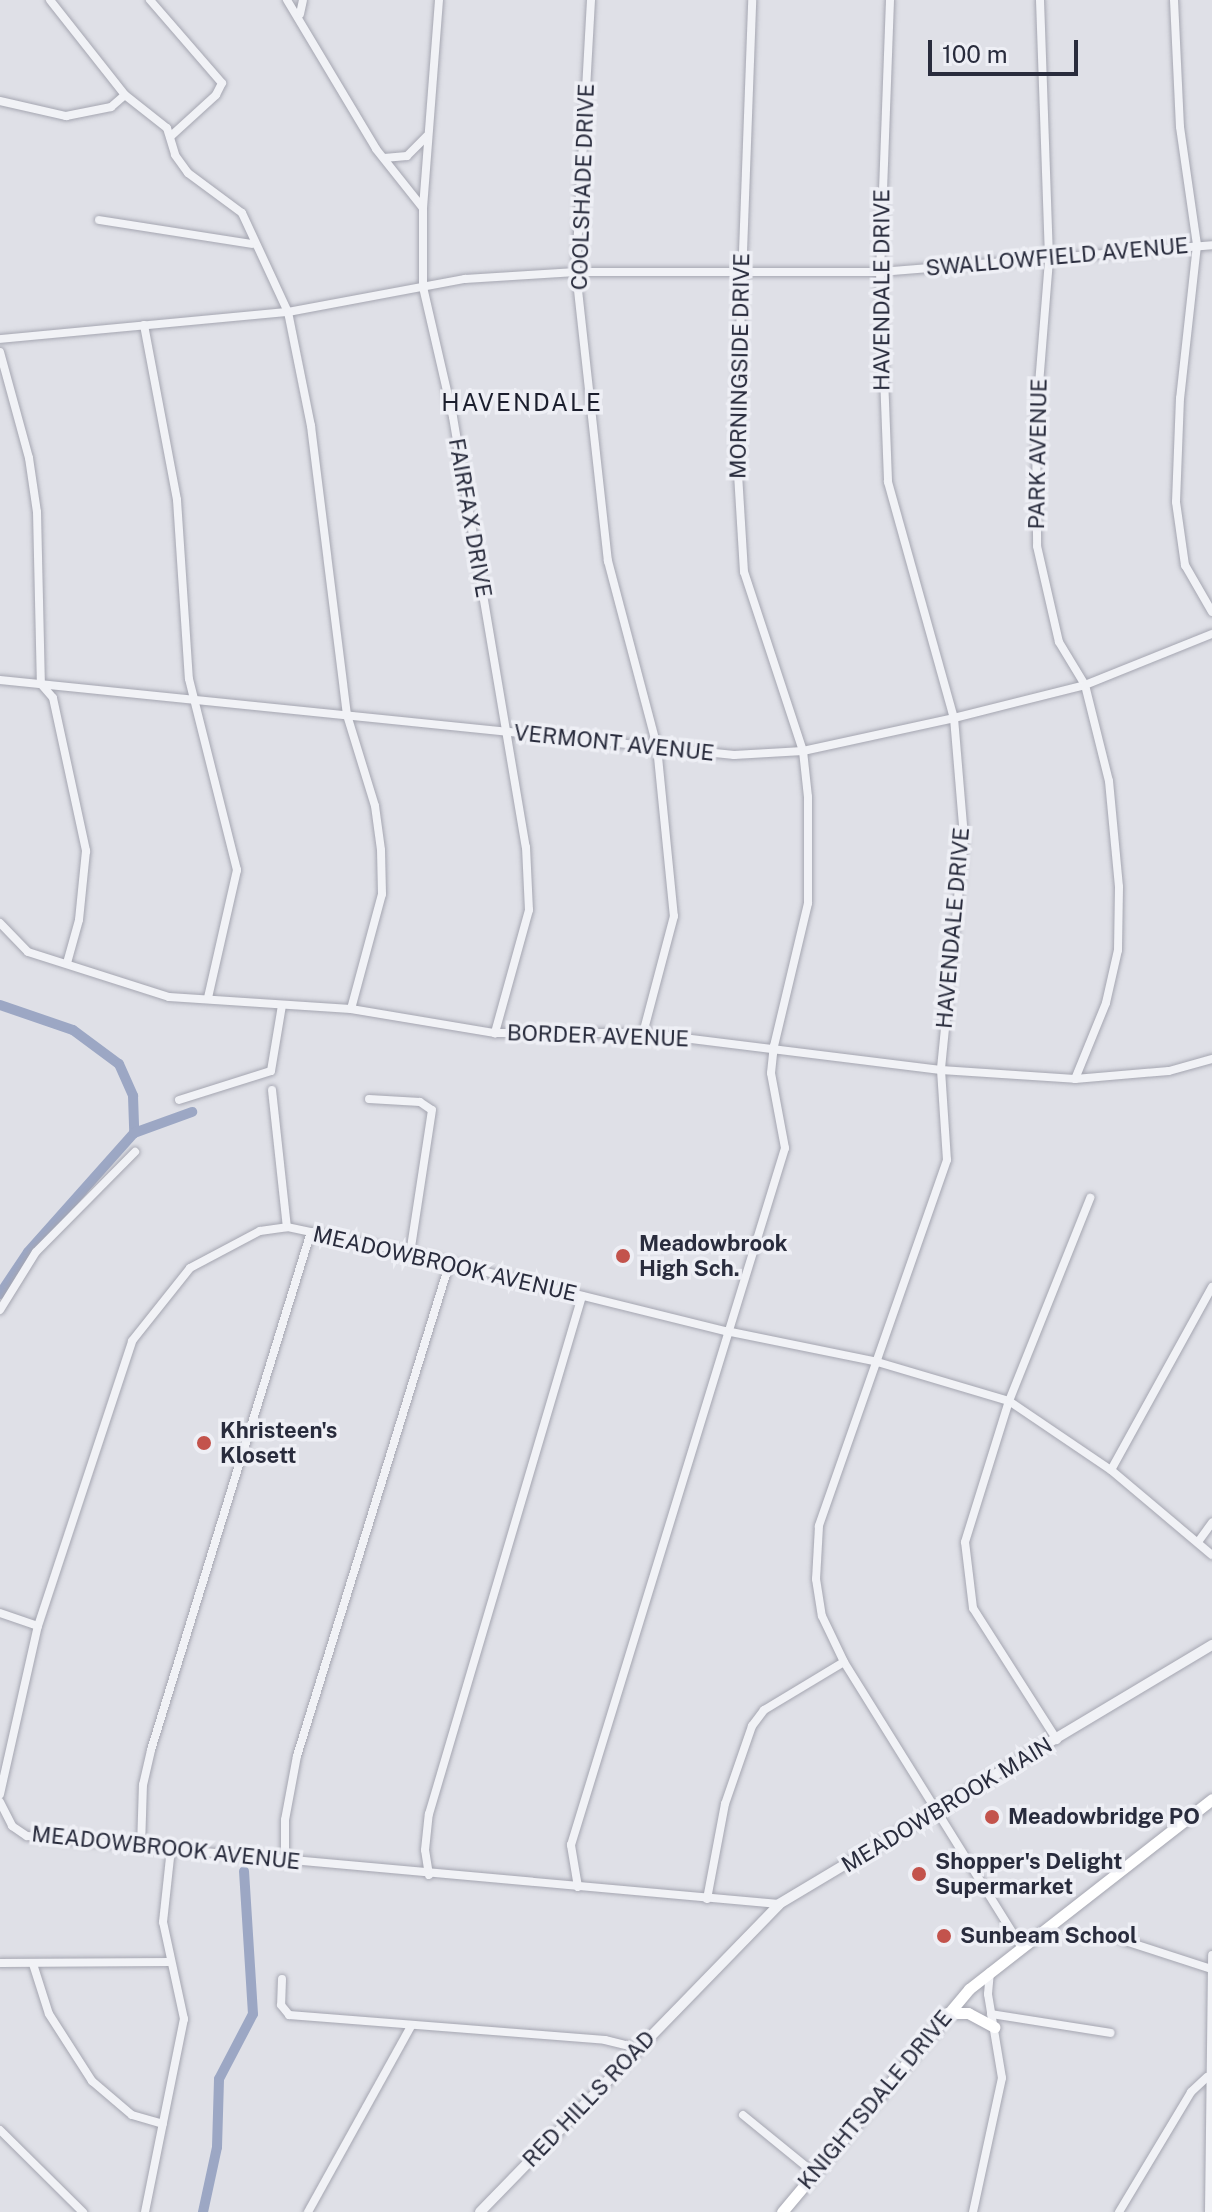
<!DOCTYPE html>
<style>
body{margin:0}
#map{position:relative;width:1212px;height:2212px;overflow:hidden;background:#dfe0e7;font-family:"Public Sans",sans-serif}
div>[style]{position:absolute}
.canal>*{height:10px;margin:-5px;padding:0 5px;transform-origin:5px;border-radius:5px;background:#9ca7c4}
.roads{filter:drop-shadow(0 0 2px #a5a6b1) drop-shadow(0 0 2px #a5a6b1)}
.minor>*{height:8px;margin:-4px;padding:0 4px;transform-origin:4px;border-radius:4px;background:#f1f2f6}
.tertiary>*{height:10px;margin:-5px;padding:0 5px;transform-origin:5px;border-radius:5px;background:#f1f2f6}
.secondary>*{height:11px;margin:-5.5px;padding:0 5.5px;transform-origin:5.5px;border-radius:5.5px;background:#fff}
.dots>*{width:22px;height:22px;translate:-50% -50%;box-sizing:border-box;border:4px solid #eeeff5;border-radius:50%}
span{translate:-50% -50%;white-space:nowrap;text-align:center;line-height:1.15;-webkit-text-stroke:7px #eeeff5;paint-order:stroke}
.street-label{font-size:22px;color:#292c3d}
.poi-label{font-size:22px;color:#292c3d;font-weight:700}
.left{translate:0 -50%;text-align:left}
.neighbourhood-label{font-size:24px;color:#1b1e2d;letter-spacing:2px}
.scale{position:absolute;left:928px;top:40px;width:150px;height:36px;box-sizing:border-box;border:4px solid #292c3d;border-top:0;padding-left:10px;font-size:24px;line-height:28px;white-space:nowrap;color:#292c3d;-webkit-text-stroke:6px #eeeff5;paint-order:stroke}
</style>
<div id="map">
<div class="canal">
<div style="left:0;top:1005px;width:77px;rotate:18.9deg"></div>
<div style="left:73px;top:1030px;width:57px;rotate:36.5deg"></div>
<div style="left:119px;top:1064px;width:35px;rotate:66deg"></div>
<div style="left:133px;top:1096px;width:37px;rotate:88deg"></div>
<div style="left:0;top:1294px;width:50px;rotate:-56.3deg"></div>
<div style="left:28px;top:1252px;width:159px;rotate:-48.3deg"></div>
<div style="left:134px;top:1133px;width:62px;rotate:-19.9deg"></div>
<div style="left:203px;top:2212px;width:66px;rotate:-77.8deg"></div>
<div style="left:217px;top:2147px;width:68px;rotate:-88.3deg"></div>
<div style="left:219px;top:2079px;width:73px;rotate:-62.4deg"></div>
<div style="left:253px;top:2014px;width:143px;rotate:-93.6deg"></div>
</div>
<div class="roads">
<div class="minor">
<div style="left:50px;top:0;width:121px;rotate:51.7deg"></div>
<div style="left:125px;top:95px;width:53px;rotate:38.2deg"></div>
<div style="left:167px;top:128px;width:28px;rotate:73deg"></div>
<div style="left:175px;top:155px;width:22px;rotate:54deg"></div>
<div style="left:188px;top:173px;width:67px;rotate:36.5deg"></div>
<div style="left:242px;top:213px;width:109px;rotate:65.1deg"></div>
<div style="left:288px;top:312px;width:116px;rotate:78.6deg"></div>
<div style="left:311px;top:426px;width:291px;rotate:82.9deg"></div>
<div style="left:347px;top:715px;width:95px;rotate:72.9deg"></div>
<div style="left:375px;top:806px;width:44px;rotate:82.2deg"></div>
<div style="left:381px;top:850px;width:44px;rotate:88.7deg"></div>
<div style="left:382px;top:894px;width:119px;rotate:105.1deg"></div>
<div style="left:150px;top:0;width:110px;rotate:49.1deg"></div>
<div style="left:222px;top:83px;width:13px;rotate:117deg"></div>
<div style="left:216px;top:95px;width:62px;rotate:137.6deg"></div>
<div style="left:287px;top:0;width:174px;rotate:59.1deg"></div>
<div style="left:376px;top:149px;width:75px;rotate:51.5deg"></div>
<div style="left:439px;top:0;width:210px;rotate:94.4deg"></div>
<div style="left:423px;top:209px;width:78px;rotate:90deg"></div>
<div style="left:423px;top:287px;width:133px;rotate:77deg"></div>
<div style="left:453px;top:417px;width:436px;rotate:80.4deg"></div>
<div style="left:526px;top:847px;width:63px;rotate:87.3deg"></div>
<div style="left:529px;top:910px;width:128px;rotate:105.5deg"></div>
<div style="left:591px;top:0;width:272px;rotate:93.2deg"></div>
<div style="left:576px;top:272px;width:291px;rotate:83.7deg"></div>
<div style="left:608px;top:561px;width:192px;rotate:75.2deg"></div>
<div style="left:657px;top:747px;width:170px;rotate:84.3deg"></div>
<div style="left:674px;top:916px;width:121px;rotate:104.8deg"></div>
<div style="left:890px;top:0;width:272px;rotate:92.1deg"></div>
<div style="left:880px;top:272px;width:210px;rotate:87.8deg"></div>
<div style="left:888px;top:482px;width:245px;rotate:74.4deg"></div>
<div style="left:954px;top:718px;width:120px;rotate:85.2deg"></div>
<div style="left:964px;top:838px;width:233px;rotate:95.7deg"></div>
<div style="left:941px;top:1070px;width:90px;rotate:86.2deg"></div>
<div style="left:947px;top:1160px;width:388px;rotate:109.3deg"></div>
<div style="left:819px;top:1526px;width:53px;rotate:93.2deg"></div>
<div style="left:816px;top:1579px;width:37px;rotate:81deg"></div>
<div style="left:822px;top:1616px;width:51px;rotate:64.4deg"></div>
<div style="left:844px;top:1662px;width:335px;rotate:58.1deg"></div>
<div style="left:1040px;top:0;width:260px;rotate:88deg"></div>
<div style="left:1049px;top:260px;width:161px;rotate:94.6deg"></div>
<div style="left:1036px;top:420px;width:126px;rotate:89.5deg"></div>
<div style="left:1037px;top:546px;width:98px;rotate:77.1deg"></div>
<div style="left:1059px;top:642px;width:50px;rotate:58.8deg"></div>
<div style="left:1085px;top:685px;width:99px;rotate:76deg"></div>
<div style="left:1109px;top:781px;width:106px;rotate:84.6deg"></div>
<div style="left:1119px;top:887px;width:63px;rotate:90.9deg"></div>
<div style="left:1118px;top:950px;width:54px;rotate:102.8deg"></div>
<div style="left:1106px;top:1003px;width:82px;rotate:112.2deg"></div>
<div style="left:1174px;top:0;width:127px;rotate:87.3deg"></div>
<div style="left:1180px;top:127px;width:119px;rotate:81.8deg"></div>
<div style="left:1197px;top:245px;width:154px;rotate:96.3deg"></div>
<div style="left:1180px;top:398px;width:104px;rotate:92.2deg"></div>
<div style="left:1176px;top:502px;width:64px;rotate:81.9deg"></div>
<div style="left:1185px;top:565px;width:54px;rotate:60.1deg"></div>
<div style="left:300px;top:14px;width:14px;rotate:-78deg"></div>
<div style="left:0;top:101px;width:68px;rotate:12.8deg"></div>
<div style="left:66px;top:116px;width:46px;rotate:-11.3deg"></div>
<div style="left:111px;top:107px;width:18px;rotate:-41deg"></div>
<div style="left:384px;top:158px;width:23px;rotate:-5deg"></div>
<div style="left:407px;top:156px;width:28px;rotate:-45deg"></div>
<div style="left:99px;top:220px;width:155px;rotate:8.9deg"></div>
<div style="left:144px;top:325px;width:178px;rotate:79.3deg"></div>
<div style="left:177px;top:500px;width:179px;rotate:86.2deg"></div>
<div style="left:189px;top:679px;width:197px;rotate:75.9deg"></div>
<div style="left:237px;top:870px;width:131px;rotate:102.8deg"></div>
<div style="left:0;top:339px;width:289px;rotate:-5.4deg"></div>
<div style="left:288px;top:312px;width:180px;rotate:-10.6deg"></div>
<div style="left:465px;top:279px;width:111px;rotate:-3.6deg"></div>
<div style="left:576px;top:272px;width:304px"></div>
<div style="left:880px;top:272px;width:333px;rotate:-4.6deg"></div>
<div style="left:0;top:352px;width:110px;rotate:74.7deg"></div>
<div style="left:29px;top:458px;width:55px;rotate:81.6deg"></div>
<div style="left:37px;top:512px;width:172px;rotate:88.7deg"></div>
<div style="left:41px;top:684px;width:18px;rotate:49deg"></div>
<div style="left:53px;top:698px;width:157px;rotate:77.8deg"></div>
<div style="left:86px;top:851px;width:69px;rotate:95.8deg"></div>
<div style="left:79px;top:920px;width:45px;rotate:105.6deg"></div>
<div style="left:0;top:680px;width:738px;rotate:5.83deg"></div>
<div style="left:734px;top:755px;width:69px;rotate:-3.3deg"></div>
<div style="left:803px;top:751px;width:155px;rotate:-12.3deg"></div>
<div style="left:954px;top:718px;width:135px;rotate:-14.1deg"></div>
<div style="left:1085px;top:685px;width:137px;rotate:-21.9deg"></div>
<div style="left:0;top:923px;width:40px;rotate:46deg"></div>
<div style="left:28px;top:952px;width:148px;rotate:17.7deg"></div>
<div style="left:169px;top:997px;width:182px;rotate:3.8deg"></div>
<div style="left:351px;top:1009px;width:146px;rotate:9.5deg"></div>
<div style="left:495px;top:1033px;width:148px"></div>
<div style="left:643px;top:1033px;width:300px;rotate:7.1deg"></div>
<div style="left:941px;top:1070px;width:134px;rotate:3.8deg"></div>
<div style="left:1075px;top:1079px;width:94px;rotate:-4.9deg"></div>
<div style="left:1169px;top:1071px;width:45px;rotate:-15.6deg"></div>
<div style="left:272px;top:1090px;width:138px;rotate:83.8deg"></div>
<div style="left:369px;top:1099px;width:51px;rotate:3.4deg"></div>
<div style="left:420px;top:1102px;width:14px;rotate:34deg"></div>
<div style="left:432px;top:1110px;width:145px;rotate:98.7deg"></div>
<div style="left:179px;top:1100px;width:96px;rotate:-17.5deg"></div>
<div style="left:271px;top:1071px;width:67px;rotate:-80.5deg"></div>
<div style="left:0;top:1310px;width:68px;rotate:-58.2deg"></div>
<div style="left:36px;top:1252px;width:141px;rotate:-45.3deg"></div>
<div style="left:1111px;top:1470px;width:209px;rotate:-61.1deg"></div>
<div style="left:1198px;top:1542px;width:24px;rotate:-54deg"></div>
<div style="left:0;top:1613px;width:40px;rotate:18.9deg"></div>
<div style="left:1057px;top:1740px;width:156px;rotate:-122.5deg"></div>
<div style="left:973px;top:1608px;width:66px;rotate:-96.9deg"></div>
<div style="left:965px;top:1542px;width:148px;rotate:-72.7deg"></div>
<div style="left:1009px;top:1401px;width:219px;rotate:-68.2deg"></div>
<div style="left:0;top:1794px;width:172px;rotate:-77.3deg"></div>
<div style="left:38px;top:1626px;width:300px;rotate:-71.7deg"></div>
<div style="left:132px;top:1341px;width:93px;rotate:-51.5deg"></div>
<div style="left:190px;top:1268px;width:79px;rotate:-27.9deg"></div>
<div style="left:260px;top:1231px;width:27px;rotate:-8deg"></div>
<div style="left:287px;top:1227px;width:126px;rotate:11.9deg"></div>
<div style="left:410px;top:1253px;width:325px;rotate:13.9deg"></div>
<div style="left:726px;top:1331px;width:151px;rotate:11.5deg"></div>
<div style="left:874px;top:1361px;width:141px;rotate:16.5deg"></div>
<div style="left:1009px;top:1401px;width:123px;rotate:34.1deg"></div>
<div style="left:1111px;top:1470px;width:132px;rotate:40.1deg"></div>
<div style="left:0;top:1802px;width:27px;rotate:63deg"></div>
<div style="left:12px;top:1826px;width:18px;rotate:34deg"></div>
<div style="left:27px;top:1836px;width:755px;rotate:5.17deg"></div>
<div style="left:141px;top:1847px;width:62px;rotate:-88.2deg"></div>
<div style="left:143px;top:1785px;width:36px;rotate:-77deg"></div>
<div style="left:151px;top:1750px;width:542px;rotate:-72.84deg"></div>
<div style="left:285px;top:1863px;width:43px;rotate:-90deg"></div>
<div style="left:285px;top:1820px;width:65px;rotate:-79.4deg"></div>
<div style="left:297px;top:1756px;width:514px;rotate:-72.8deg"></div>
<div style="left:429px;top:1875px;width:25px;rotate:-99deg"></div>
<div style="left:425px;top:1850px;width:36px;rotate:-84deg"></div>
<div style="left:429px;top:1814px;width:540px;rotate:-73.54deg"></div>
<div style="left:578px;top:1887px;width:43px;rotate:-99.5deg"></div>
<div style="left:571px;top:1845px;width:729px;rotate:-72.93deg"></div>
<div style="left:785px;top:1148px;width:76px;rotate:-100.6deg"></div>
<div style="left:771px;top:1073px;width:27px;rotate:-84deg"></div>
<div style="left:774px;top:1046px;width:147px;rotate:-76.6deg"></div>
<div style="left:808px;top:903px;width:106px;rotate:-90deg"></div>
<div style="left:808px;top:797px;width:46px;rotate:-96.2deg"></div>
<div style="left:803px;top:751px;width:188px;rotate:-108.2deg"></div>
<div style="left:744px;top:572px;width:129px;rotate:-93.5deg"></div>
<div style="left:736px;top:443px;width:443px;rotate:-87.9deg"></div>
<div style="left:707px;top:1899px;width:97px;rotate:-79.3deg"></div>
<div style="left:725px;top:1804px;width:83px;rotate:-70.9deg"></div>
<div style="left:752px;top:1726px;width:20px;rotate:-53deg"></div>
<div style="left:764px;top:1710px;width:93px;rotate:-31deg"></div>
<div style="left:1122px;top:1940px;width:94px;rotate:18deg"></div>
<div style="left:0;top:1963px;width:171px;rotate:-0.3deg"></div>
<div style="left:33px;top:1964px;width:52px;rotate:72.3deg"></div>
<div style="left:49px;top:2014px;width:80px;rotate:57.3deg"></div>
<div style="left:92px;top:2081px;width:52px;rotate:40.4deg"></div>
<div style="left:132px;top:2115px;width:32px;rotate:16deg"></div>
<div style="left:282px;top:1979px;width:26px;rotate:92deg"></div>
<div style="left:281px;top:2005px;width:13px;rotate:51deg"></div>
<div style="left:289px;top:2015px;width:317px;rotate:4.5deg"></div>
<div style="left:605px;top:2040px;width:34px;rotate:14deg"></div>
<div style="left:991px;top:2014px;width:121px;rotate:9deg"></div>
<div style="left:743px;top:2115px;width:92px;rotate:39.2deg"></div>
<div style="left:0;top:2130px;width:117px;rotate:44.7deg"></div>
<div style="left:145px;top:2212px;width:197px;rotate:-78.6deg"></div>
<div style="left:184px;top:2019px;width:99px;rotate:-102.2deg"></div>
<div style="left:163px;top:1922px;width:74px;rotate:-83.8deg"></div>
<div style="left:308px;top:2212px;width:213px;rotate:-61deg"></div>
<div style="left:973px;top:2212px;width:137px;rotate:-77.8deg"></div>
<div style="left:1002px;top:2078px;width:85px;rotate:-99.5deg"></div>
<div style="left:988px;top:1994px;width:22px;rotate:-85deg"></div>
<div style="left:1119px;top:2212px;width:140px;rotate:-59deg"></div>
<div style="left:1191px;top:2092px;width:22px;rotate:-43deg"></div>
<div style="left:1209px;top:2212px;width:257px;rotate:-89.3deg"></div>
</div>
<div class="tertiary">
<div style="left:480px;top:2212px;width:429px;rotate:-45.8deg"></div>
<div style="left:779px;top:1904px;width:505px;rotate:-30.89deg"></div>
</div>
<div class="secondary">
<div style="left:947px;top:2013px;width:21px"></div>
<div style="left:968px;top:2013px;width:30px;rotate:28deg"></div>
<div style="left:782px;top:2212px;width:291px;rotate:-50deg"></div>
<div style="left:969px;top:1989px;width:308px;rotate:-38deg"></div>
</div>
</div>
<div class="dots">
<div style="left:623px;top:1256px;background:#c3534c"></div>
<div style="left:204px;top:1443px;background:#c3534c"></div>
<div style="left:992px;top:1817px;background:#c3534c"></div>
<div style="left:919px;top:1874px;background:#c3534c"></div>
<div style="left:944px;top:1936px;background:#c3534c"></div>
</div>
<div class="street-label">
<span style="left:583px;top:187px;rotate:-88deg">COOLSHADE DRIVE</span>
<span style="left:1057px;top:257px;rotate:-5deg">SWALLOWFIELD AVENUE</span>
<span style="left:882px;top:290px;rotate:-90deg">HAVENDALE DRIVE</span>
<span style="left:740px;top:366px;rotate:-89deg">MORNINGSIDE DRIVE</span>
<span style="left:1038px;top:454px;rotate:-89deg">PARK AVENUE</span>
<span style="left:470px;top:518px;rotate:80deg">FAIRFAX DRIVE</span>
<span style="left:614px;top:743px;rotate:6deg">VERMONT AVENUE</span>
<span style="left:953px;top:928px;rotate:-85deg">HAVENDALE DRIVE</span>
<span style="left:598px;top:1036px;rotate:2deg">BORDER AVENUE</span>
<span style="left:445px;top:1264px;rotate:13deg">MEADOWBROOK AVENUE</span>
<span style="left:947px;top:1805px;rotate:-31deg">MEADOWBROOK MAIN</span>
<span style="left:166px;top:1848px;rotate:6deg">MEADOWBROOK AVENUE</span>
<span style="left:589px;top:2099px;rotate:-46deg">RED HILLS ROAD</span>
<span style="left:875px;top:2100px;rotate:-50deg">KNIGHTSDALE DRIVE</span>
</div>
<div class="poi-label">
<span class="left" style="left:639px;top:1256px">Meadowbrook<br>High Sch.</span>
<span class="left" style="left:220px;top:1443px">Khristeen's<br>Klosett</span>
<span class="left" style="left:1008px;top:1817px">Meadowbridge PO</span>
<span class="left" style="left:935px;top:1874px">Shopper's Delight<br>Supermarket</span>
<span class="left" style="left:960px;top:1936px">Sunbeam School</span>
</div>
<div class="neighbourhood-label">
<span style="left:522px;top:403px">HAVENDALE</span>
</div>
<div class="scale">100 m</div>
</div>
